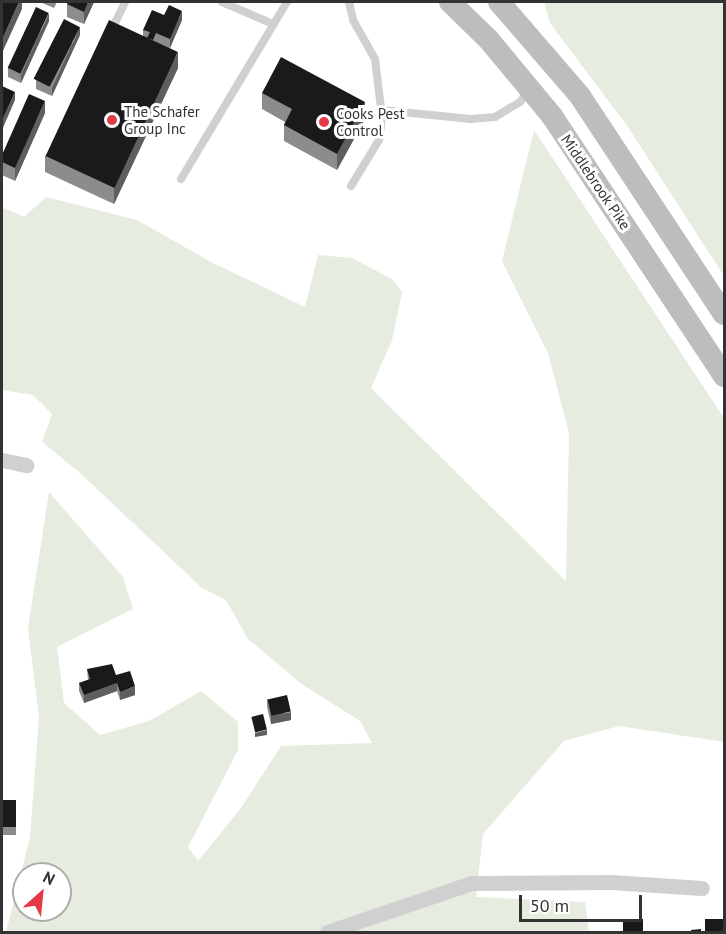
<!DOCTYPE html>
<style>
body{margin:0}
#map{position:relative;width:726px;height:934px;overflow:hidden;background:#fff;font-family:"PT Sans",sans-serif}
div>[style]{position:absolute}
.green>*{inset:0;background:#e6ecdf}
.lane>*{height:8px;margin:-4px;padding:0 4px;transform-origin:4px;border-radius:4px;background:#d0d0d0}
.street>*{height:15px;margin:-7.5px;padding:0 7.5px;transform-origin:7.5px;border-radius:7.5px;background:#d0d0d0}
.secondary>*{height:22px;margin:-11px;padding:0 11px;transform-origin:11px;border-radius:11px;background:#bdbdbd}
.wall>*{inset:0;background:#8c8c8c;transform-origin:0 0}
.shaded-wall>*{inset:0;background:#5f5f5f}
.building>*{inset:0;background:#1a1a1a;transform-origin:0 0}
.dots>*{width:16px;height:16px;translate:-50% -50%;box-sizing:border-box;border:3px solid #fff;border-radius:50%}
span{translate:-50% -50%;white-space:nowrap;text-align:center;line-height:1.15;-webkit-text-stroke:6px #fff;paint-order:stroke}
.poi-label{font-size:15px;color:#333}
.left{translate:0 -50%;text-align:left}
.street-label{font-size:15px;color:#333}
.frame{position:absolute;inset:0;border:3px solid #333;pointer-events:none}
.north{position:absolute;left:12px;top:862px;width:60px;height:60px;box-sizing:border-box;background:#fff;border:2px solid #adadad;border-radius:50%;rotate:27deg;font-size:16px;font-weight:700;line-height:24px;text-align:center;color:#333}
.north::after{content:'';display:block;margin:auto;width:21px;height:27px;background:#e63946;clip-path:polygon(50% 0,100% 100%,50% 72%,0 100%)}
.scale{position:absolute;left:519px;top:895px;width:123px;height:27px;box-sizing:border-box;border:3px solid #333;border-top:0;padding-left:8px;font-size:18px;line-height:21px;white-space:nowrap;color:#333;-webkit-text-stroke:4px #fff;paint-order:stroke}
</style>
<div id="map">
<div class="green">
<div style="clip-path:polygon(544px 2px,724px 2px,724px 276px,628px 127px,550px 23px)"></div>
<div style="clip-path:polygon(evenodd,534px 130px,724px 418px,724px 742px,619px 726px,564px 741px,483px 834px,476px 897px,585px 902px,589px 932px,6px 932px,30px 837px,39px 717px,28px 628px,49px 492px,123px 577px,133px 609px,57px 647px,64px 703px,100px 735px,149px 721px,201px 691px,238px 722px,238px 750px,188px 847px,198px 861px,241px 808px,281px 746px,372px 743px,360px 721px,303px 685px,248px 639px,226px 600px,202px 588px,78px 471px,42px 442px,52px 414px,33px 395px,2px 390px,2px 207px,24px 217px,46px 197px,137px 220px,211px 262px,305px 307px,318px 255px,352px 258px,392px 279px,402px 292px,392px 340px,371px 388px,566px 581px,569px 433px,548px 353px,502px 261px,534px 130px,24px 874px,60px 874px,60px 910px,24px 910px,24px 874px)"></div>
</div>
<div class="lane">
<div style="left:222px;top:2px;width:56px;rotate:23.3deg"></div>
<div style="left:349px;top:2px;width:18px;rotate:77deg"></div>
<div style="left:353px;top:20px;width:45px;rotate:60.6deg"></div>
<div style="left:375px;top:59px;width:58px;rotate:83.1deg"></div>
<div style="left:382px;top:117px;width:23px;rotate:97deg"></div>
<div style="left:379px;top:140px;width:54px;rotate:121.3deg"></div>
<div style="left:114px;top:25px;width:25px;rotate:-64deg"></div>
<div style="left:382px;top:110px;width:89px;rotate:5.8deg"></div>
<div style="left:471px;top:119px;width:24px;rotate:-5deg"></div>
<div style="left:495px;top:117px;width:29px;rotate:-31deg"></div>
<div style="left:520px;top:102px;width:14px;rotate:-51deg"></div>
<div style="left:181px;top:179px;width:206px;rotate:-59.1deg"></div>
</div>
<div class="street">
<div style="left:2px;top:460px;width:25px;rotate:12deg"></div>
<div style="left:327px;top:932px;width:153px;rotate:-18.7deg"></div>
<div style="left:472px;top:883px;width:139px;rotate:-0.4deg"></div>
<div style="left:611px;top:882px;width:91px;rotate:3.8deg"></div>
</div>
<div class="secondary">
<div style="left:450px;top:2px;width:54px;rotate:44.3deg"></div>
<div style="left:489px;top:40px;width:99px;rotate:50.3deg"></div>
<div style="left:552px;top:116px;width:312px;rotate:56.5deg"></div>
<div style="left:499px;top:2px;width:124px;rotate:49.2deg"></div>
<div style="left:580px;top:96px;width:261px;rotate:56.6deg"></div>
</div>
<div class="wall">
<div style="clip-path:polygon(40px 2px,57px 2px,54px 8px)"></div>
<div style="clip-path:polygon(68px 2px,94px 2px,84px 24px,67px 17px,67px 4px)"></div>
<div style="clip-path:polygon(164px 15px,182px 20px,170px 48px,178px 68px,114px 204px,45px 172px,45px 156px,143px 36px,143px 30px)"></div>
<div style="clip-path:polygon(49px 21px,21px 83px,8px 77px,8px 68px)"></div>
<div style="clip-path:polygon(80px 35px,52px 96px,36px 89px,36px 80px)"></div>
<div style="clip-path:polygon(262px 93px,365px 119px,337px 170px,284px 141px,284px 125px,285px 122px,262px 109px)"></div>
<div style="clip-path:polygon(45px 113px,15px 181px,2px 175px,2px 155px)"></div>
<div style="clip-path:polygon(87px 669px,116px 675px,135px 695px,120px 700px,117px 691px,84px 703px,79px 691px,79px 683px,88px 680px)"></div>
<div style="clip-path:polygon(267px 699px,291px 720px,271px 724px,267px 707px)"></div>
<div style="left:2px;top:800px;width:14px;height:35px"></div>
</div>
<div class="shaded-wall">
<div style="clip-path:polygon(19px 2px,22px 2px,22px 9px,2px 53px,2px 40px)"></div>
<div style="clip-path:polygon(88px 2px,94px 2px,84px 24px,84px 12px)"></div>
<div style="clip-path:polygon(182px 11px,182px 20px,170px 48px,170px 39px)"></div>
<div style="clip-path:polygon(49px 13px,49px 21px,21px 83px,21px 75px)"></div>
<div style="clip-path:polygon(80px 27px,80px 35px,52px 96px,52px 88px)"></div>
<div style="clip-path:polygon(178px 52px,178px 68px,114px 204px,114px 188px)"></div>
<div style="clip-path:polygon(15px 92px,15px 100px,2px 130px,2px 121px)"></div>
<div style="clip-path:polygon(45px 101px,45px 113px,15px 181px,15px 168px)"></div>
<div style="clip-path:polygon(365px 102px,365px 119px,337px 170px,337px 154px)"></div>
<div style="clip-path:polygon(117px 683px,117px 691px,84px 703px,84px 695px)"></div>
<div style="clip-path:polygon(135px 686px,135px 695px,120px 700px,120px 692px)"></div>
<div style="clip-path:polygon(291px 712px,291px 720px,271px 724px,271px 716px)"></div>
<div style="clip-path:polygon(267px 730px,267px 735px,255px 737px,255px 733px)"></div>
</div>
<div class="building">
<div style="clip-path:polygon(2px 2px,19px 2px,2px 40px)"></div>
<div style="clip-path:polygon(68px 2px,88px 2px,84px 12px,67px 4px)"></div>
<div style="clip-path:polygon(169px 5px,182px 11px,170px 39px,156px 33px,153px 40px,147px 38px,150px 32px,143px 30px,152px 10px,164px 15px)"></div>
<div style="left:36px;top:7px;width:14px;height:67px;rotate:25deg"></div>
<div style="left:64px;top:19px;width:18px;height:67px;rotate:27deg"></div>
<div style="left:109px;top:20px;width:76px;height:150px;rotate:25deg"></div>
<div style="clip-path:polygon(281px 57px,365px 102px,337px 154px,284px 125px,292px 109px,262px 93px)"></div>
<div style="clip-path:polygon(2px 86px,15px 92px,2px 121px)"></div>
<div style="clip-path:polygon(29px 94px,45px 101px,15px 168px,2px 162px,2px 155px)"></div>
<div style="clip-path:polygon(112px 664px,116px 675px,130px 671px,135px 686px,120px 692px,117px 683px,84px 695px,79px 683px,90px 679px,87px 669px)"></div>
<div style="left:287px;top:695px;width:17px;height:20px;rotate:77deg"></div>
<div style="left:263px;top:714px;width:16px;height:12px;rotate:76deg"></div>
<div style="left:2px;top:800px;width:14px;height:27px"></div>
<div style="clip-path:polygon(724px 916px,724px 933px,705px 933px,705px 919px,724px 919px)"></div>
<div style="left:623px;top:919px;width:20px;height:14px"></div>
<div style="clip-path:polygon(701px 929px,701px 933px,691px 933px,691px 930px)"></div>
</div>
<div class="dots">
<div style="left:112px;top:120px;background:#e63946"></div>
<div style="left:324px;top:122px;background:#e63946"></div>
</div>
<div class="poi-label">
<span class="left" style="left:124px;top:120px">The Schafer<br>Group Inc</span>
<span class="left" style="left:336px;top:122px">Cooks Pest<br>Control</span>
</div>
<div class="street-label">
<span style="left:596px;top:182px;rotate:56deg">Middlebrook Pike</span>
</div>
<div class="frame"></div>
<div class="north">N</div>
<div class="scale">50 m</div>
</div>
